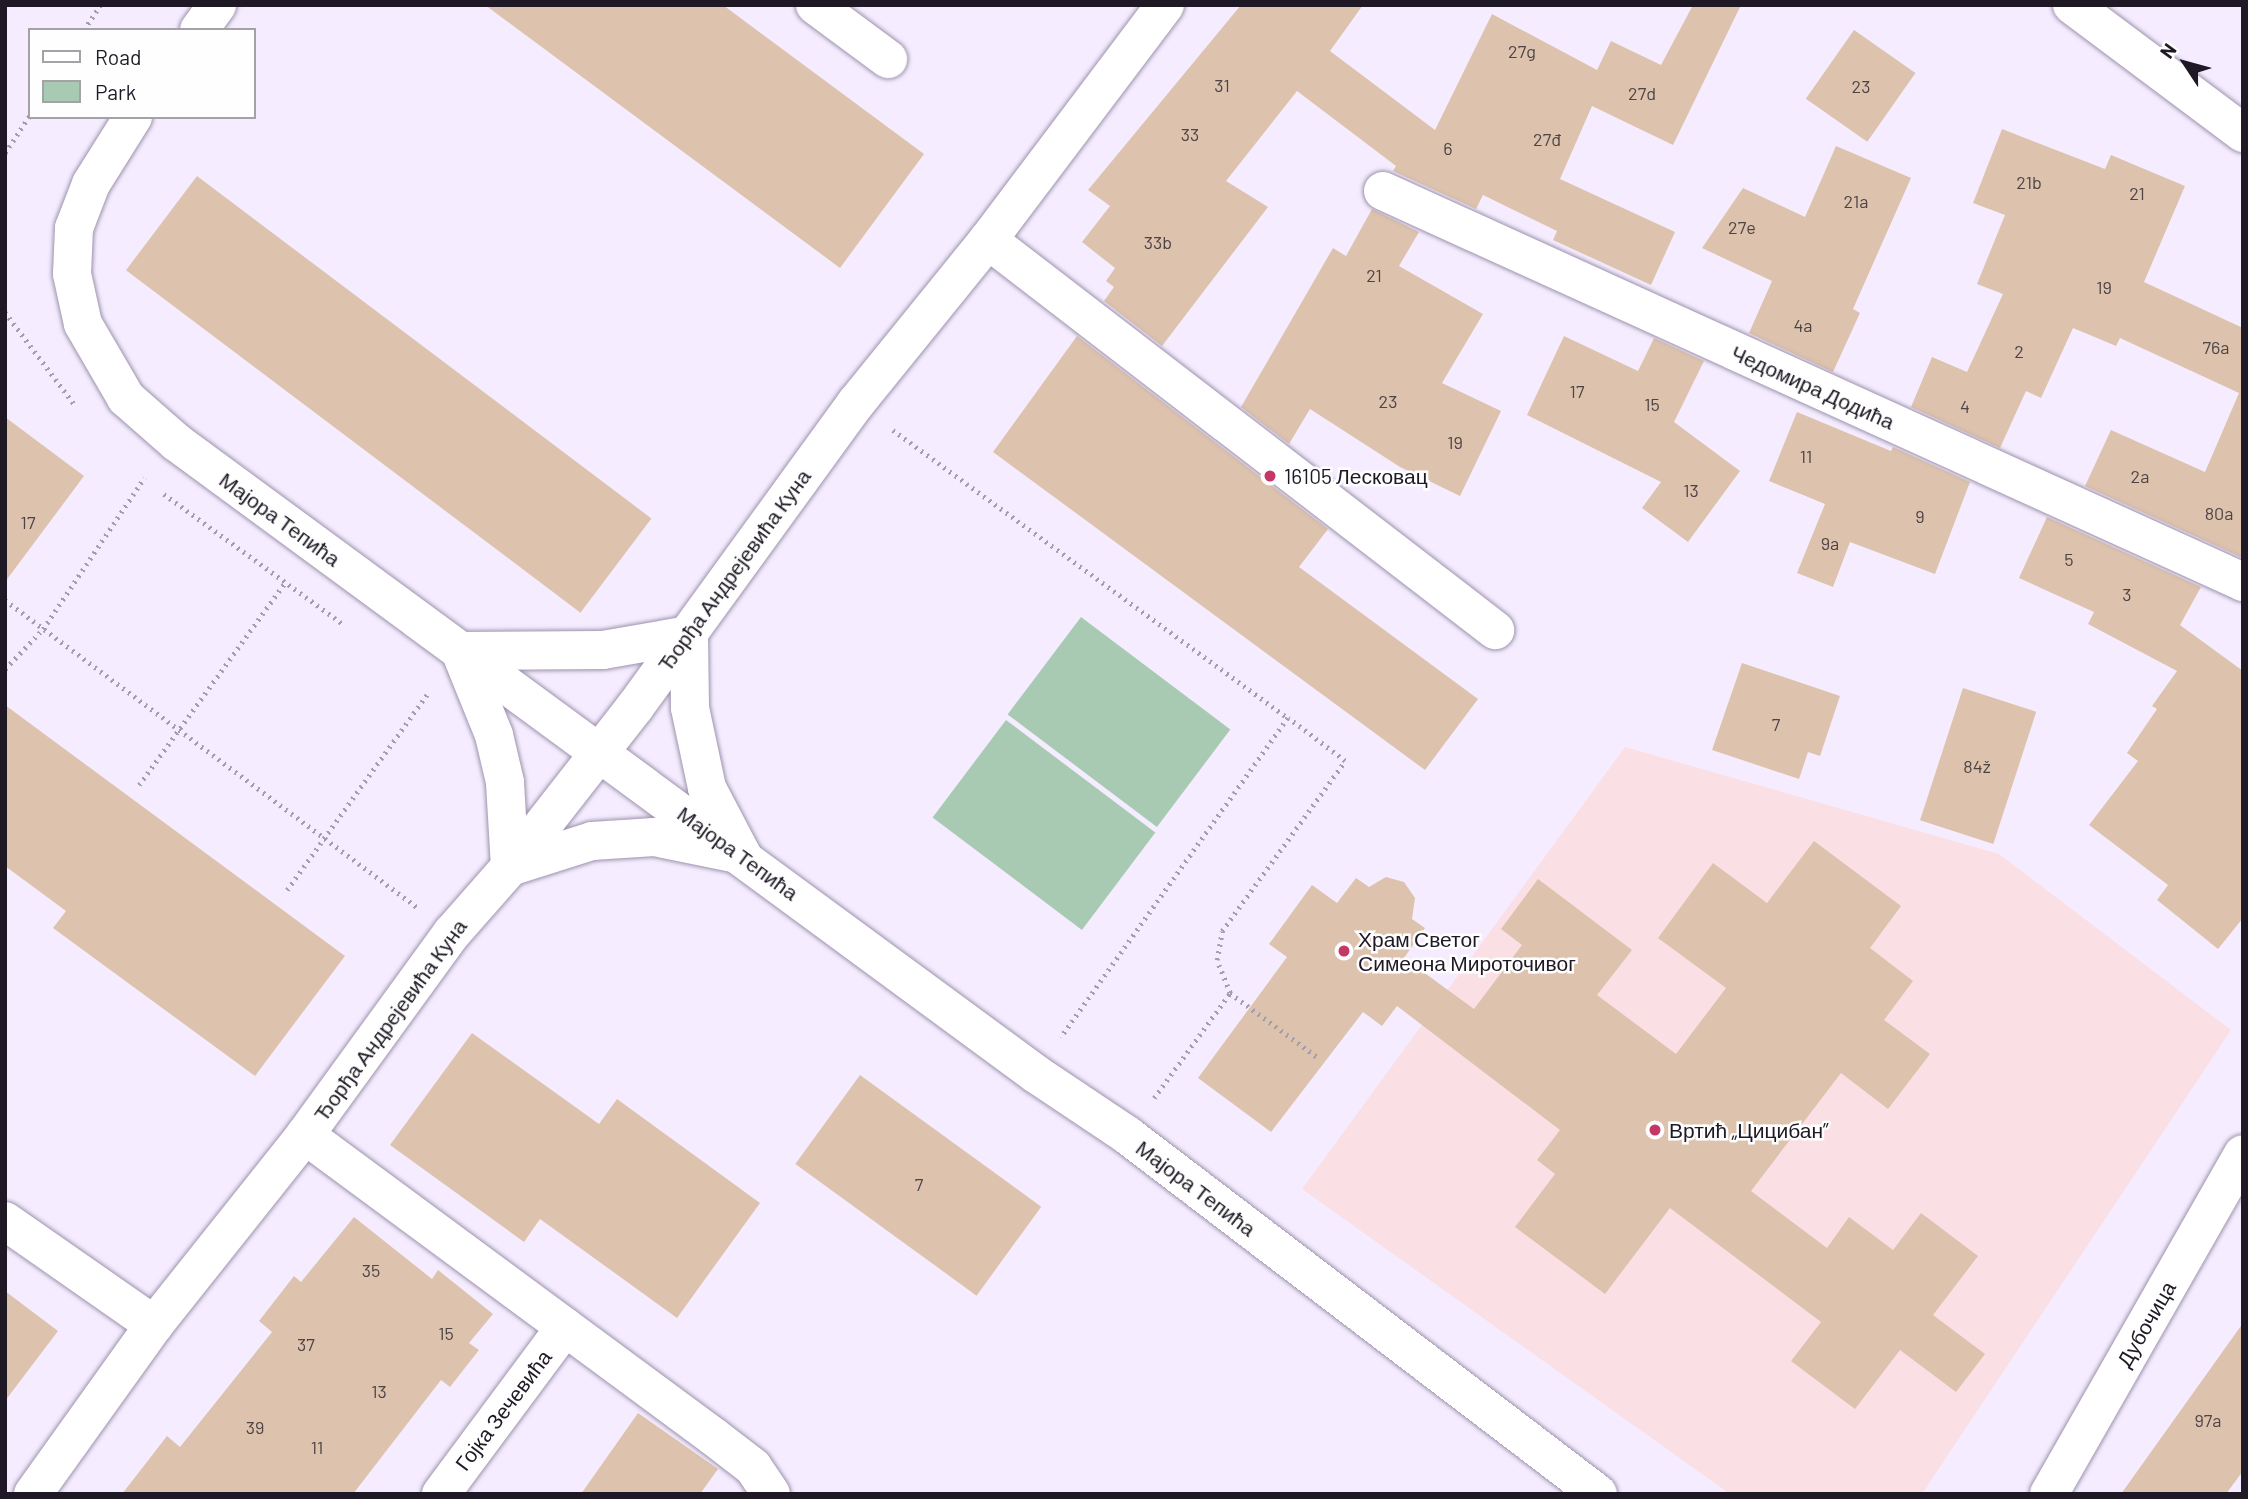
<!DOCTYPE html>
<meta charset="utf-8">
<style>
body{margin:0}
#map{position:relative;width:2248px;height:1499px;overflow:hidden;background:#f5edff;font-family:Barlow,sans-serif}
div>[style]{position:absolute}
.education>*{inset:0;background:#fadfe4}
.green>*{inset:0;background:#a8cab2;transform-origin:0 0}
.building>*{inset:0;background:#ddc3ad;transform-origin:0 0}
.path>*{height:4.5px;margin-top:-2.25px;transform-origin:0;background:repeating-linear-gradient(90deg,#a39dac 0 2px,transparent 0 7px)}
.roads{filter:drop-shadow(0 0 2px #9e92ad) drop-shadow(0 0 2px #9e92ad)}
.minor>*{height:38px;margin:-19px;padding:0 19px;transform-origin:19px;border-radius:19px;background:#fff}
.dots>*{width:19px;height:19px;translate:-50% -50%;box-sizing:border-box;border:4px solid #fefefe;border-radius:50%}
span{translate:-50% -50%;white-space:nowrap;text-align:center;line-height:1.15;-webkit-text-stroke:5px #fefefe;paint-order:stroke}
.number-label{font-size:18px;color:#4e4446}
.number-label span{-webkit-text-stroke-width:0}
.street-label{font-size:21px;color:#1e1924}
.poi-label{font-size:21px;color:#1e1924}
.left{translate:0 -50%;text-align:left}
.frame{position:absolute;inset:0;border:7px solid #1e1924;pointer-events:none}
.legend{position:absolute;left:28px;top:28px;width:228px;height:91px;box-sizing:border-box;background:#fefefe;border:2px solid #a4a2a7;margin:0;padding:9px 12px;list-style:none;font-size:21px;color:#1e1924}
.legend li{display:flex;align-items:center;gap:14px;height:35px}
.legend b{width:35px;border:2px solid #a4a2a7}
.north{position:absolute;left:2150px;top:28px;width:70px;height:70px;-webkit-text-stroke:5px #fefefe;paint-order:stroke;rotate:306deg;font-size:19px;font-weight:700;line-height:28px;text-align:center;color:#1e1924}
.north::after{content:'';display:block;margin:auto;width:24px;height:32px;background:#1e1924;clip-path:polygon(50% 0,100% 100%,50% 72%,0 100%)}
</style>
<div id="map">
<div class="education">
<div style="clip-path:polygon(1625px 747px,1999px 854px,2231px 1030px,1922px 1494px,1730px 1494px,1302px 1189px)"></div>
</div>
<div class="green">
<div style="left:1081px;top:617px;width:187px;height:122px;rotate:37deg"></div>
<div style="left:1006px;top:720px;width:187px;height:122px;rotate:37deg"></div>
</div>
<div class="building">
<div style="clip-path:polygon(485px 5px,723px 5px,924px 154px,840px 268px)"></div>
<div style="clip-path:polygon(1241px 5px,1363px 5px,1330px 51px,1435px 130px,1492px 14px,1597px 70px,1611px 41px,1661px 65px,1693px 5px,1741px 5px,1673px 145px,1592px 106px,1560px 179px,1675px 232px,1651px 285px,1553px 240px,1557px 231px,1483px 195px,1476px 209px,1393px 171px,1396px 166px,1297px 91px,1226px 181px,1268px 207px,1162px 346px,1104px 301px,1114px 287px,1106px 281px,1115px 268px,1082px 242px,1110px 206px,1088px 190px)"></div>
<div style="left:1854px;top:30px;width:75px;height:84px;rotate:35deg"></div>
<div style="clip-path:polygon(2002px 129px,2105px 169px,2111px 155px,2185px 186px,2144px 282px,2243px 328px,2243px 558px,2085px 486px,2111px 430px,2205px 472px,2239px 393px,2120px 338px,2116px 346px,2073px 328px,2041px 398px,2026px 391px,2000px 448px,1911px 407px,1932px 357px,1967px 372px,2003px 294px,1977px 284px,2005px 215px,1973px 203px)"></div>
<div style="clip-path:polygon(1836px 146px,1911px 178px,1853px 309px,1860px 313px,1833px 372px,1749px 333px,1772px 281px,1702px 248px,1743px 188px,1805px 217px)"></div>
<div style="left:197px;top:176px;width:569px;height:118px;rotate:37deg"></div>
<div style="clip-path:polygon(1372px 209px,1419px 232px,1399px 266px,1483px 314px,1442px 383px,1501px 411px,1460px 496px,1400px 467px,1310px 409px,1289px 444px,1241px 407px,1333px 248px,1346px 256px)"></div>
<div style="clip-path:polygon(1077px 336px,1328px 529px,1299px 567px,1478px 699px,1425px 770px,993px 452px)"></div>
<div style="clip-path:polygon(1564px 336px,1638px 371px,1654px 338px,1704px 361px,1674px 422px,1740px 471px,1688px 542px,1642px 508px,1661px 482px,1527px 415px)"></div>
<div style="clip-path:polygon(1797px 412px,1891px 451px,1893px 447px,1970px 482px,1935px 574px,1850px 542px,1833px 587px,1797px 573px,1825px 504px,1769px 481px)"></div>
<div style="clip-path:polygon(5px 417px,84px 476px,5px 582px)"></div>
<div style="clip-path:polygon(2047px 517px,2201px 587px,2180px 625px,2243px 671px,2243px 918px,2218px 949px,2157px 900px,2168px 885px,2089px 825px,2138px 761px,2127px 753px,2157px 709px,2152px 706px,2177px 671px,2088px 624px,2094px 612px,2019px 578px)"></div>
<div style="clip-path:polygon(1742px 663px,1840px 696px,1820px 756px,1808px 752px,1799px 779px,1712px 750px)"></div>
<div style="left:1963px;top:688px;width:77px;height:139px;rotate:18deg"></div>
<div style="clip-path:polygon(5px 705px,345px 956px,255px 1076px,53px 928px,66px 911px,5px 866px)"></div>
<div style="clip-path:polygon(1814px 841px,1901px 906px,1870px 948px,1913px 981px,1884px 1020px,1930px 1054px,1888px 1109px,1841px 1073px,1751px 1191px,1827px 1248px,1849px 1217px,1893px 1250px,1921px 1213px,1978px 1256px,1933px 1315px,1985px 1354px,1956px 1392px,1900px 1350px,1855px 1409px,1791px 1361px,1821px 1322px,1670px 1208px,1605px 1294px,1515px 1227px,1555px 1174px,1537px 1160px,1560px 1130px,1397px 1006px,1382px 1026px,1363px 1012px,1271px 1132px,1198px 1078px,1287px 957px,1269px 944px,1312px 885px,1337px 903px,1356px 878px,1369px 887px,1386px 877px,1404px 882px,1415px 898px,1412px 919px,1425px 928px,1404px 958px,1474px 1009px,1522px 945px,1501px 929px,1538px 879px,1632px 950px,1597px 995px,1676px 1054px,1726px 988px,1658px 938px,1713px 863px,1767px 903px)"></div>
<div style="clip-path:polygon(472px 1033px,599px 1124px,617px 1099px,760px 1203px,677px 1318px,540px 1219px,524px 1242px,390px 1145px)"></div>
<div style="left:860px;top:1075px;width:224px;height:110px;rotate:36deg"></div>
<div style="clip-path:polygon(354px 1217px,432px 1279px,438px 1270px,493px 1314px,469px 1343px,479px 1350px,450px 1387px,441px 1380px,353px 1494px,122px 1494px,167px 1436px,180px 1447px,272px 1332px,259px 1321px,294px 1276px,301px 1282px)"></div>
<div style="clip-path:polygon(5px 1291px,58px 1331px,5px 1401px)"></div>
<div style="clip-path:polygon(2243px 1323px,2243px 1471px,2226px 1494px,2121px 1494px)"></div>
<div style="clip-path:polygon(638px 1413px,718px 1469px,700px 1494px,581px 1494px)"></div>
</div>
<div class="path">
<div style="left:84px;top:30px;width:30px;rotate:-57deg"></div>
<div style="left:5px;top:153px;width:45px;rotate:-56.7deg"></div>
<div style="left:5px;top:312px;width:115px;rotate:53.1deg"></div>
<div style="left:893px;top:430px;width:489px;rotate:36.1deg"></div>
<div style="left:1288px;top:718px;width:392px;rotate:125.4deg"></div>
<div style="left:164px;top:494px;width:223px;rotate:36deg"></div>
<div style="left:5px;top:600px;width:515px;rotate:36.71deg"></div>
<div style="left:5px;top:669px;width:55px;rotate:-46.5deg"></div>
<div style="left:43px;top:629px;width:182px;rotate:-56.2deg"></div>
<div style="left:139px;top:785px;width:248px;rotate:-54.2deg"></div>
<div style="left:287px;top:890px;width:242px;rotate:-54.4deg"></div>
<div style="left:1230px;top:993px;width:35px;rotate:-112deg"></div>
<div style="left:1217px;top:960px;width:29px;rotate:-80deg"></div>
<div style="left:1222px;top:931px;width:210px;rotate:-54.1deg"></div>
<div style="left:1345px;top:761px;width:71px;rotate:-143deg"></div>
<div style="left:1154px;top:1098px;width:130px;rotate:-54.1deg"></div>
<div style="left:1230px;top:993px;width:108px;rotate:36.3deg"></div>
</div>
<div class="roads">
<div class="minor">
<div style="left:815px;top:5px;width:91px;rotate:36.5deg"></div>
<div style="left:2072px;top:5px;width:214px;rotate:36.8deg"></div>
<div style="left:199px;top:30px;width:31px;rotate:-54deg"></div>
<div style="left:133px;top:117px;width:79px;rotate:122.1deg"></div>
<div style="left:91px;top:184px;width:47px;rotate:111.1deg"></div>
<div style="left:74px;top:228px;width:46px;rotate:92.5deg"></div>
<div style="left:72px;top:274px;width:51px;rotate:77.6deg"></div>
<div style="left:83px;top:324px;width:86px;rotate:59.8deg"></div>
<div style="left:126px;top:398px;width:67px;rotate:41.3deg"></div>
<div style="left:176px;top:442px;width:1067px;rotate:36.31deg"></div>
<div style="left:1036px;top:1074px;width:110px;rotate:33.8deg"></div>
<div style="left:1127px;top:1135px;width:592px;rotate:37.31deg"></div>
<div style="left:1383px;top:191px;width:945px;rotate:24.45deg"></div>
<div style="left:988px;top:240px;width:640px;rotate:37.57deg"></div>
<div style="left:689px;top:635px;width:73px;rotate:89.2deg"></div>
<div style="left:690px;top:708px;width:82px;rotate:78deg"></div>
<div style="left:707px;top:788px;width:76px;rotate:62.4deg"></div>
<div style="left:742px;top:855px;width:90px;rotate:-168.4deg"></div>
<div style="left:654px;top:837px;width:62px;rotate:176.3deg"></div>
<div style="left:592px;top:841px;width:86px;rotate:162.4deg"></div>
<div style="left:510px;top:867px;width:85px;rotate:-93.4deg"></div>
<div style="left:505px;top:782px;width:48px;rotate:-103.2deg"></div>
<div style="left:494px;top:735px;width:91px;rotate:-112deg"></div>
<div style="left:460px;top:651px;width:143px;rotate:-0.4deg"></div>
<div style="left:603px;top:650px;width:87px;rotate:-9.9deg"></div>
<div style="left:305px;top:1135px;width:508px;rotate:36.44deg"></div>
<div style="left:714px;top:1437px;width:49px;rotate:37.6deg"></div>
<div style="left:753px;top:1467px;width:32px;rotate:56deg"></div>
<div style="left:5px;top:1221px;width:182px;rotate:34.9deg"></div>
<div style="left:33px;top:1494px;width:208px;rotate:-54.4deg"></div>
<div style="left:154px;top:1325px;width:243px;rotate:-51.5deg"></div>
<div style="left:305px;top:1135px;width:250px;rotate:-54deg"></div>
<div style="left:452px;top:933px;width:88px;rotate:-48.7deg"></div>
<div style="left:510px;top:867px;width:203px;rotate:-52deg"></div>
<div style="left:635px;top:707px;width:376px;rotate:-54deg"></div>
<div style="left:856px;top:403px;width:210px;rotate:-51deg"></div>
<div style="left:988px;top:240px;width:294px;rotate:-53deg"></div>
<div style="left:441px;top:1494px;width:208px;rotate:-53.4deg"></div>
<div style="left:2049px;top:1494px;width:391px;rotate:-60.3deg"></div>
</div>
</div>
<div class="dots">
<div style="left:1270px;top:476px;background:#c53866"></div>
<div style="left:1344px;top:951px;background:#c53866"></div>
<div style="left:1655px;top:1130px;background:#c53866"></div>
</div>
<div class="number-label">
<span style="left:1522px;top:51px">27g</span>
<span style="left:1222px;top:85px">31</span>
<span style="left:1861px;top:86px">23</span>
<span style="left:1642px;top:93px">27d</span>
<span style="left:1190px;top:134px">33</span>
<span style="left:1547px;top:139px">27đ</span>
<span style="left:1448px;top:148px">6</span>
<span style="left:2029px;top:182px">21b</span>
<span style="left:2137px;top:193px">21</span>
<span style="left:1856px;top:201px">21a</span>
<span style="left:1742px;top:227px">27e</span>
<span style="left:1158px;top:242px">33b</span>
<span style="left:1374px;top:275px">21</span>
<span style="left:2104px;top:287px">19</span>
<span style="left:1803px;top:325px">4a</span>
<span style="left:2216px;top:347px">76a</span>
<span style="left:2019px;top:351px">2</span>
<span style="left:1577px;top:391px">17</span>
<span style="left:1388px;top:401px">23</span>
<span style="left:1652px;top:404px">15</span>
<span style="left:1965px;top:406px">4</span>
<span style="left:1455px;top:442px">19</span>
<span style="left:1806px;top:456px">11</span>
<span style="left:2140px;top:476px">2a</span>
<span style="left:1691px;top:490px">13</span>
<span style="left:2219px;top:513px">80a</span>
<span style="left:1920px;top:516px">9</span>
<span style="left:28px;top:522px">17</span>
<span style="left:1830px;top:543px">9a</span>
<span style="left:2069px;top:559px">5</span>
<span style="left:2127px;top:594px">3</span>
<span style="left:1776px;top:724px">7</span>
<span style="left:1977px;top:766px">84ž</span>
<span style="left:919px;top:1184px">7</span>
<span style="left:371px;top:1270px">35</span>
<span style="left:446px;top:1333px">15</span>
<span style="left:306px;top:1344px">37</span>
<span style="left:379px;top:1391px">13</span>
<span style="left:2208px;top:1420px">97a</span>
<span style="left:255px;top:1427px">39</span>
<span style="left:317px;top:1447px">11</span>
</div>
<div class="street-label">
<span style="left:1813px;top:387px;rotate:24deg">Чедомира Додића</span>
<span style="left:280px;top:519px;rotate:36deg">Мајора Тепића</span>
<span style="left:734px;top:570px;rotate:-54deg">Ђорђа Андрејевића Куна</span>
<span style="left:738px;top:853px;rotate:36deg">Мајора Тепића</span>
<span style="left:390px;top:1020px;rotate:-54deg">Ђорђа Андрејевића Куна</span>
<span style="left:1196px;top:1188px;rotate:37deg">Мајора Тепића</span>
<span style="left:2146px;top:1324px;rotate:-60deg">Дубочица</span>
<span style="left:503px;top:1410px;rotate:-53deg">Гојка Зечевића</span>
</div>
<div class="poi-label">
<span class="left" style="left:1284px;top:476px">16105 Лесковац</span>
<span class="left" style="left:1358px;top:951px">Храм Светог<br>Симеона Мироточивог</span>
<span class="left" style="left:1669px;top:1130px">Вртић „Цицибан”</span>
</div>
<div class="frame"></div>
<ul class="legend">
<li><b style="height:9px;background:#fff"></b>Road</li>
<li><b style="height:19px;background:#a8cab2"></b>Park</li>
</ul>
<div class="north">N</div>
</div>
